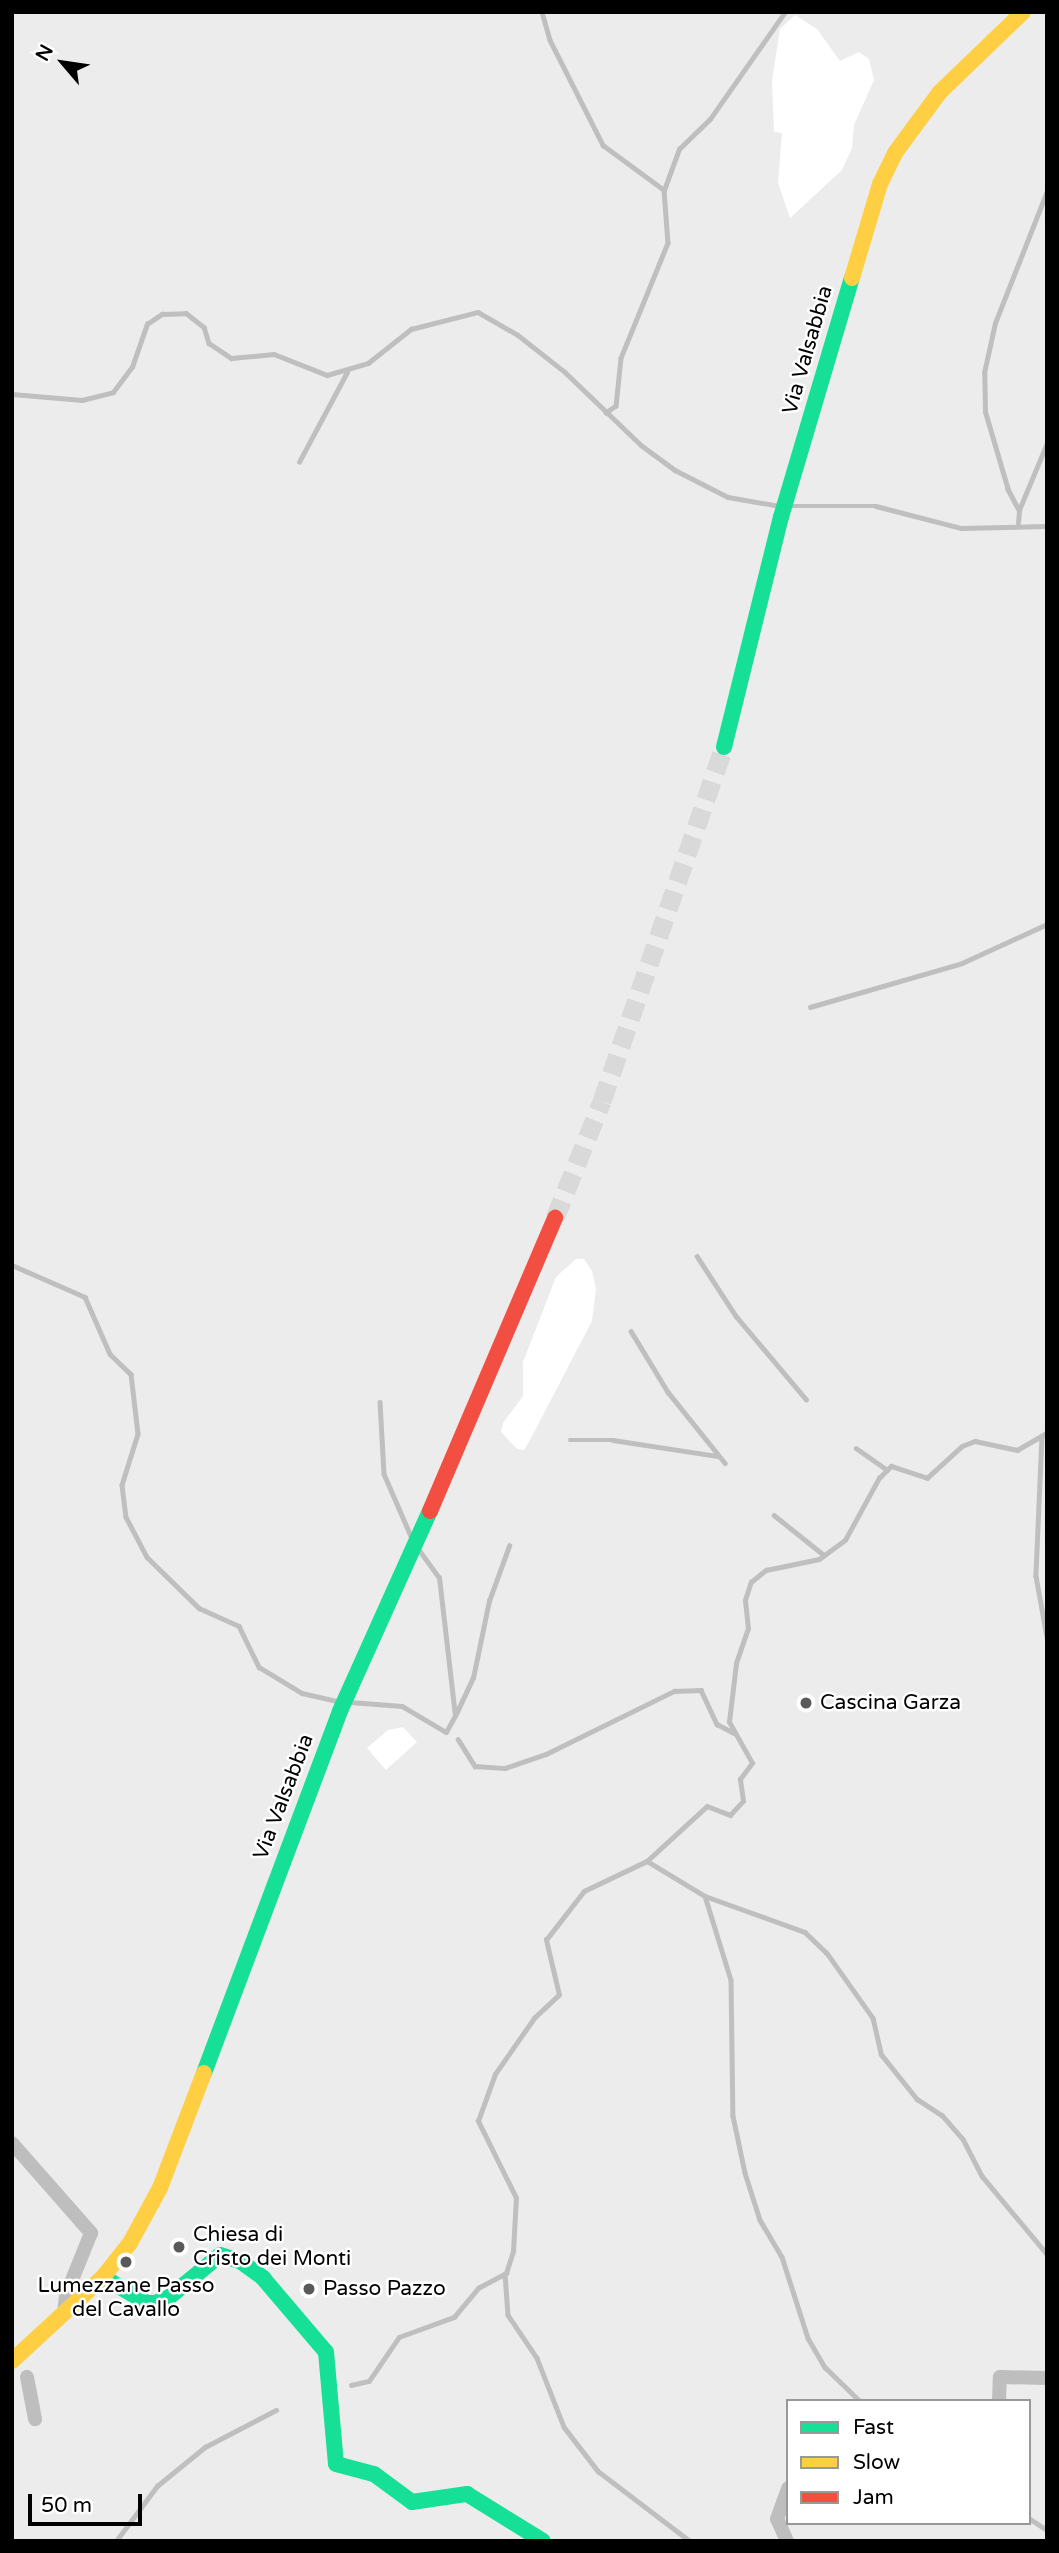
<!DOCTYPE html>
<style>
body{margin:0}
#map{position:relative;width:1059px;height:2553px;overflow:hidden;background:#fff;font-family:"Varela Round",sans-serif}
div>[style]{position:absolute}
.green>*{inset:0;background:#ececec}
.stream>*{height:4.5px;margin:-2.25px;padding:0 2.25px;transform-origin:2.25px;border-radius:2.25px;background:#bfbfbf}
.secondary-tunnel>*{height:19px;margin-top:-9.5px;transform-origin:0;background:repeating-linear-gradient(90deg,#d9d9d9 0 19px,transparent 0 29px)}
.street>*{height:14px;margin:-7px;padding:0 7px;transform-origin:7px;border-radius:7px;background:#bebebe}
.fast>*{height:16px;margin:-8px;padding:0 8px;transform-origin:8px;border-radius:8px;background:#16e098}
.slow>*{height:16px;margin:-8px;padding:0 8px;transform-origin:8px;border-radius:8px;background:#ffcf43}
.jam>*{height:16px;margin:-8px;padding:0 8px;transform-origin:8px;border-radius:8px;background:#f24e42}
.dots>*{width:19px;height:19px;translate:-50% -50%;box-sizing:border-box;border:4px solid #fff;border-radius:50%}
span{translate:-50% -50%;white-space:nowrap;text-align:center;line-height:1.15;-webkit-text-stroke:5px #fff;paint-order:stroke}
.street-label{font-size:21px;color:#000}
.poi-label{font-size:21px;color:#000}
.left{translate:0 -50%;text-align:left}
.frame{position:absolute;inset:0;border:14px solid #000;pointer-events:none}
.legend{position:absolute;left:786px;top:2399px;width:245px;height:126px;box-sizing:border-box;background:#fff;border:2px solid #999;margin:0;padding:9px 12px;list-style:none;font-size:21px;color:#000}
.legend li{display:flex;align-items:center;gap:14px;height:35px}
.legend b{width:35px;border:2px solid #999}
.north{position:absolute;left:28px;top:28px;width:70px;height:70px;-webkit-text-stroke:5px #fff;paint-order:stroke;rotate:299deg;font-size:19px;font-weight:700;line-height:28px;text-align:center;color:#000}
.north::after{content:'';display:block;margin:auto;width:24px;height:32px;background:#000;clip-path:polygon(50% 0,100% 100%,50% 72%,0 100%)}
.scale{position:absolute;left:28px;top:2494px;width:114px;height:32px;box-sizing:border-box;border:4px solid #000;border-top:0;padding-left:9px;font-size:21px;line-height:24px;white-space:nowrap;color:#000;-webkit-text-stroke:5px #fff;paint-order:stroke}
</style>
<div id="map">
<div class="green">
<div style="clip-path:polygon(evenodd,12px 12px,1047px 12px,1047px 2541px,12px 2541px,12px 12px,795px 15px,817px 29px,840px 61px,859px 52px,869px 59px,874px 80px,854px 125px,852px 148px,842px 170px,790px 218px,778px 183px,782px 133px,774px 132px,772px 81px,780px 29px,795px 15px,12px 12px,576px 1259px,584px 1259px,592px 1271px,596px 1289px,592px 1321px,529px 1442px,524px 1450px,517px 1449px,501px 1432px,503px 1423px,523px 1396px,523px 1362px,556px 1277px,576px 1259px,12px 12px,403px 1727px,417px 1742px,386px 1770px,367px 1748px,388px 1730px,403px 1727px,12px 12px,788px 2401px,1029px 2401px,1029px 2523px,788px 2523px,788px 2401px)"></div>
</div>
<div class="stream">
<div style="left:542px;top:12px;width:29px;rotate:74deg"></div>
<div style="left:550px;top:40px;width:118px;rotate:63.2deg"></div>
<div style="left:603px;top:145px;width:76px;rotate:36.4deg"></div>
<div style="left:664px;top:190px;width:53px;rotate:85.7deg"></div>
<div style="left:668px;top:243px;width:124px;rotate:112.2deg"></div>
<div style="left:621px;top:358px;width:48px;rotate:95.9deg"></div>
<div style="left:616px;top:406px;width:12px;rotate:145deg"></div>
<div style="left:664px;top:190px;width:44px;rotate:-69.9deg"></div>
<div style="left:679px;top:149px;width:43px;rotate:-44.1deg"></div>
<div style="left:710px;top:119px;width:131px;rotate:-55deg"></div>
<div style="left:12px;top:394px;width:70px;rotate:4.9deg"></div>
<div style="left:82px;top:400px;width:32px;rotate:-14deg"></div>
<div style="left:113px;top:392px;width:31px;rotate:-53deg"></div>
<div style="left:132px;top:367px;width:46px;rotate:-70.8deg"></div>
<div style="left:147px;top:324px;width:18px;rotate:-34deg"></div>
<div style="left:162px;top:314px;width:24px;rotate:-2deg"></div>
<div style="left:186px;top:313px;width:23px;rotate:38deg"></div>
<div style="left:204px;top:327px;width:17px;rotate:73deg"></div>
<div style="left:209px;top:343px;width:27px;rotate:34deg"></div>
<div style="left:231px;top:358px;width:43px;rotate:-5.3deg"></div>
<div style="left:274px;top:354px;width:57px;rotate:21.6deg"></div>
<div style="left:327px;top:375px;width:43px;rotate:-16.3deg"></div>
<div style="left:368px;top:363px;width:55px;rotate:-38.3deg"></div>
<div style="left:411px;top:329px;width:69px;rotate:-14.2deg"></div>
<div style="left:478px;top:312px;width:46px;rotate:29.9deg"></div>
<div style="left:518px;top:335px;width:60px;rotate:38.2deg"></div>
<div style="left:565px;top:372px;width:105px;rotate:43.8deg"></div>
<div style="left:641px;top:445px;width:42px;rotate:36.3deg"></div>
<div style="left:675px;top:470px;width:59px;rotate:27deg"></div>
<div style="left:728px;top:497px;width:53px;rotate:9.8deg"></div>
<div style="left:299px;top:462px;width:102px;rotate:-61.9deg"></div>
<div style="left:788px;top:506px;width:88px"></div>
<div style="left:876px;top:506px;width:88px;rotate:14.5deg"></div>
<div style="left:961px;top:528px;width:86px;rotate:-1.3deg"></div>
<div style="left:1019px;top:510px;width:73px;rotate:-67.3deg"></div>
<div style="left:1018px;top:523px;width:12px;rotate:-85deg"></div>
<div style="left:1019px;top:511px;width:24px;rotate:-118deg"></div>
<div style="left:1008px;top:490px;width:81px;rotate:-106.4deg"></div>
<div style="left:985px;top:412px;width:39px;rotate:-91deg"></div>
<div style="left:984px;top:373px;width:51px;rotate:-77.6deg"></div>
<div style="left:995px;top:323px;width:142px;rotate:-68.5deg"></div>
<div style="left:810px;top:1007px;width:158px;rotate:-16.1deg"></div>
<div style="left:962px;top:963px;width:94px;rotate:-24.6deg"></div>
<div style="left:697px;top:1256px;width:72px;rotate:57deg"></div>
<div style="left:736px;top:1316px;width:109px;rotate:49.9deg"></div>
<div style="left:12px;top:1265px;width:80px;rotate:23.7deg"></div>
<div style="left:85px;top:1297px;width:62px;rotate:66.3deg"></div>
<div style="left:110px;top:1354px;width:29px;rotate:44deg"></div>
<div style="left:131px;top:1374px;width:60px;rotate:83.3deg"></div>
<div style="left:138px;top:1434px;width:53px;rotate:107.4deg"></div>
<div style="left:122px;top:1485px;width:32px;rotate:83deg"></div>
<div style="left:126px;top:1517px;width:45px;rotate:62.3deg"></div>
<div style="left:147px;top:1557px;width:73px;rotate:44.4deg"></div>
<div style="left:199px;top:1608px;width:44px;rotate:24.2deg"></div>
<div style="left:239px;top:1626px;width:46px;rotate:64deg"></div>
<div style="left:259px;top:1667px;width:50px;rotate:31.2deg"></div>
<div style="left:302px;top:1693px;width:37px;rotate:13deg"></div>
<div style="left:631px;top:1331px;width:71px;rotate:58.8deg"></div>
<div style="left:668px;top:1392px;width:91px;rotate:51.2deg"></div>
<div style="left:380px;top:1402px;width:72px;rotate:86.8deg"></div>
<div style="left:384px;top:1474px;width:68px;rotate:66.5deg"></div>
<div style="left:1042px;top:1436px;width:140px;rotate:92.5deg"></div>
<div style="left:1036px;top:1576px;width:62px;rotate:79.8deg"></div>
<div style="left:570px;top:1440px;width:43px"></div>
<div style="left:613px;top:1440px;width:106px;rotate:8.7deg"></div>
<div style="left:856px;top:1448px;width:38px;rotate:35deg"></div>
<div style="left:774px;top:1515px;width:64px;rotate:38.7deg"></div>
<div style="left:350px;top:1702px;width:52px;rotate:4.4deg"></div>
<div style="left:402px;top:1706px;width:51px;rotate:30.6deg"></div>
<div style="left:446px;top:1732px;width:18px;rotate:-61deg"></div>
<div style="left:455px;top:1716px;width:139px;rotate:-96.6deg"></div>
<div style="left:439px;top:1578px;width:34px;rotate:-126deg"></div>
<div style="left:456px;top:1714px;width:40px;rotate:-65deg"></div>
<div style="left:473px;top:1678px;width:79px;rotate:-78.3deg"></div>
<div style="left:489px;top:1601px;width:59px;rotate:-70deg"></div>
<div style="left:458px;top:1739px;width:32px;rotate:58deg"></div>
<div style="left:475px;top:1766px;width:30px;rotate:4deg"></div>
<div style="left:505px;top:1768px;width:43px;rotate:-18.9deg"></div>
<div style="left:546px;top:1754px;width:143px;rotate:-26.2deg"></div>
<div style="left:674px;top:1691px;width:27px;rotate:-2deg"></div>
<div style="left:701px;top:1690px;width:38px;rotate:65deg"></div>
<div style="left:717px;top:1724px;width:19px;rotate:28deg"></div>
<div style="left:647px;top:1861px;width:68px;rotate:31.1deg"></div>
<div style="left:705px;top:1896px;width:106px;rotate:19.8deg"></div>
<div style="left:805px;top:1932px;width:30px;rotate:44deg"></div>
<div style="left:827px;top:1953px;width:80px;rotate:54.7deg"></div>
<div style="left:873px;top:2018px;width:37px;rotate:77deg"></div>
<div style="left:881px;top:2054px;width:58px;rotate:51.3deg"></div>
<div style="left:917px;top:2099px;width:30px;rotate:33deg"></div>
<div style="left:942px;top:2115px;width:32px;rotate:49deg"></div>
<div style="left:963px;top:2139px;width:42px;rotate:62.8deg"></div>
<div style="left:982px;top:2176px;width:102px;rotate:50.2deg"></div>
<div style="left:705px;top:1896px;width:88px;rotate:72.8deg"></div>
<div style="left:731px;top:1980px;width:136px;rotate:89.2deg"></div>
<div style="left:733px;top:2116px;width:58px;rotate:78.1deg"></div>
<div style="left:745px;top:2173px;width:49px;rotate:72.3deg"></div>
<div style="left:760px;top:2220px;width:43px;rotate:59.3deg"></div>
<div style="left:782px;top:2257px;width:85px;rotate:72.2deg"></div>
<div style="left:808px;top:2338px;width:34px;rotate:60deg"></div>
<div style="left:825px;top:2367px;width:49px;rotate:44.2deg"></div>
<div style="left:505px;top:2274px;width:41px;rotate:85.8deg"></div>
<div style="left:508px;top:2315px;width:52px;rotate:56deg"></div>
<div style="left:537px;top:2358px;width:74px;rotate:68.6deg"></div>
<div style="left:564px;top:2427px;width:56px;rotate:52.3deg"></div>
<div style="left:598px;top:2471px;width:116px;rotate:37.3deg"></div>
<div style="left:351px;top:2385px;width:18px;rotate:-13deg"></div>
<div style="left:369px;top:2381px;width:53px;rotate:-55.7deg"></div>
<div style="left:399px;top:2337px;width:59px;rotate:-20deg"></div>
<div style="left:454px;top:2317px;width:38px;rotate:-50deg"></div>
<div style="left:478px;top:2288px;width:32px;rotate:-28deg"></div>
<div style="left:506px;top:2273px;width:23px;rotate:-72deg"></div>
<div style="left:513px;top:2251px;width:53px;rotate:-86.8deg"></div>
<div style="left:516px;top:2198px;width:86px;rotate:-116.3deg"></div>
<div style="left:478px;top:2121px;width:50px;rotate:-70.1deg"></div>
<div style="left:495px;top:2074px;width:68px;rotate:-55.1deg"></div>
<div style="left:534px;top:2018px;width:34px;rotate:-43deg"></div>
<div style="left:559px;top:1995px;width:57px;rotate:-103.3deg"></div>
<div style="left:546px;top:1940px;width:62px;rotate:-52.2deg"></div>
<div style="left:584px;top:1891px;width:70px;rotate:-25.5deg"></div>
<div style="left:647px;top:1861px;width:81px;rotate:-42.5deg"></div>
<div style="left:707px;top:1806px;width:25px;rotate:21deg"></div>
<div style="left:730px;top:1815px;width:19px;rotate:-47deg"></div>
<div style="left:743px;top:1801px;width:22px;rotate:-98deg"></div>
<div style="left:740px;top:1779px;width:20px;rotate:-53deg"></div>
<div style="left:752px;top:1763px;width:47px;rotate:-119.3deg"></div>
<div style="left:729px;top:1722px;width:59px;rotate:-83.2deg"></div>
<div style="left:736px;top:1663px;width:36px;rotate:-71deg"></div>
<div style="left:748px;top:1629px;width:29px;rotate:-96deg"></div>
<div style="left:745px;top:1600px;width:19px;rotate:-72deg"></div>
<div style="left:751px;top:1582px;width:19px;rotate:-39deg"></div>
<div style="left:766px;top:1570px;width:54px;rotate:-11.7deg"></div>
<div style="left:819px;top:1559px;width:32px;rotate:-36deg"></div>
<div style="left:845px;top:1540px;width:71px;rotate:-61.3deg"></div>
<div style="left:879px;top:1478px;width:17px;rotate:-45deg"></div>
<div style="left:891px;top:1466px;width:38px;rotate:18deg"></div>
<div style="left:927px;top:1478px;width:47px;rotate:-42.4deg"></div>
<div style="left:962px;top:1446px;width:14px;rotate:-21deg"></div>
<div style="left:975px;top:1441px;width:43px;rotate:12.1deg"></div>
<div style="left:1017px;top:1450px;width:34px;rotate:-30deg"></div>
<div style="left:1029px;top:2518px;width:22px;rotate:34deg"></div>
<div style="left:116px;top:2541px;width:69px;rotate:-53.3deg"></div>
<div style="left:157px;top:2486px;width:62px;rotate:-39.1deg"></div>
<div style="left:205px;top:2447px;width:80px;rotate:-27.5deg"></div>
</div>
<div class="secondary-tunnel">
<div style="left:555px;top:1218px;width:126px;rotate:-68.1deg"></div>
<div style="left:602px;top:1101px;width:374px;rotate:-71deg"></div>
</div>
<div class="street">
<div style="left:12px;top:2143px;width:120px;rotate:48.7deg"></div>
<div style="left:91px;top:2233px;width:67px;rotate:112deg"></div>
<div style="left:66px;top:2295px;width:19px;rotate:96deg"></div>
<div style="left:27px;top:2377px;width:43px;rotate:79.2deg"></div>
<div style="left:999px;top:2401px;width:24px;rotate:-88deg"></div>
<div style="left:1000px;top:2377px;width:47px;rotate:1.2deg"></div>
<div style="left:787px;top:2541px;width:24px;rotate:-114deg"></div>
<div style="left:777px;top:2519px;width:33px;rotate:-70deg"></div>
</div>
<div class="fast">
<div style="left:724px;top:747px;width:237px;rotate:-76.1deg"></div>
<div style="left:781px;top:517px;width:249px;rotate:-73.5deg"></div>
<div style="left:204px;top:2073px;width:387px;rotate:-69.4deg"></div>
<div style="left:340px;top:1711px;width:219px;rotate:-65.8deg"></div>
<div style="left:103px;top:2277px;width:51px;rotate:30.6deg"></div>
<div style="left:147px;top:2303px;width:8px"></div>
<div style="left:155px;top:2303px;width:14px;rotate:-21deg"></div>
<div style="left:168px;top:2298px;width:67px;rotate:-39.6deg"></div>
<div style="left:220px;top:2255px;width:21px;rotate:17deg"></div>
<div style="left:240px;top:2261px;width:29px;rotate:36deg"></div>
<div style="left:263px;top:2278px;width:97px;rotate:49.6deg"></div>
<div style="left:326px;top:2352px;width:112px;rotate:84.9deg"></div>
<div style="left:336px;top:2464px;width:39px;rotate:15deg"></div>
<div style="left:374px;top:2474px;width:47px;rotate:36.4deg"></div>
<div style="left:412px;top:2502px;width:56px;rotate:-8.3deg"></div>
<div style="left:467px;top:2494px;width:89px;rotate:31.7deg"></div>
</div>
<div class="slow">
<div style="left:852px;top:278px;width:98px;rotate:-73.4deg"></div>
<div style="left:880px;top:184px;width:34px;rotate:-64deg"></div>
<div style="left:895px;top:153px;width:76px;rotate:-53.6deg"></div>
<div style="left:940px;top:92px;width:115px;rotate:-43.9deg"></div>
<div style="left:12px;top:2361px;width:124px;rotate:-42.7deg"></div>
<div style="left:103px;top:2277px;width:43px;rotate:-51.5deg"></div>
<div style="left:130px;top:2243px;width:63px;rotate:-61.4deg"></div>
<div style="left:160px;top:2188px;width:123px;rotate:-69.1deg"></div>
</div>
<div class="jam">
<div style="left:430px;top:1511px;width:319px;rotate:-66.9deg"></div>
</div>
<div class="dots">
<div style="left:806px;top:1703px;background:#595959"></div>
<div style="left:179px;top:2247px;background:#595959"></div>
<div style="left:126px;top:2262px;background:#595959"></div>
<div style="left:309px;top:2289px;background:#595959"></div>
</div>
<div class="street-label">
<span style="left:808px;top:350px;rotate:-74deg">Via Valsabbia</span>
<span style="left:284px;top:1797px;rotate:-69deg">Via Valsabbia</span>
</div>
<div class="poi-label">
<span class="left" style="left:820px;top:1703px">Cascina Garza</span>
<span class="left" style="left:193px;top:2247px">Chiesa di<br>Cristo dei Monti</span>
<span style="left:126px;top:2298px">Lumezzane Passo<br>del Cavallo</span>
<span class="left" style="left:323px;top:2289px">Passo Pazzo</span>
</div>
<div class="frame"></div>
<ul class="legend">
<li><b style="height:9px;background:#16e098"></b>Fast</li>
<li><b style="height:9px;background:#ffcf43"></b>Slow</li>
<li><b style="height:9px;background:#f24e42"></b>Jam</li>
</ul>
<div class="north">N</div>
<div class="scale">50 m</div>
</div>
